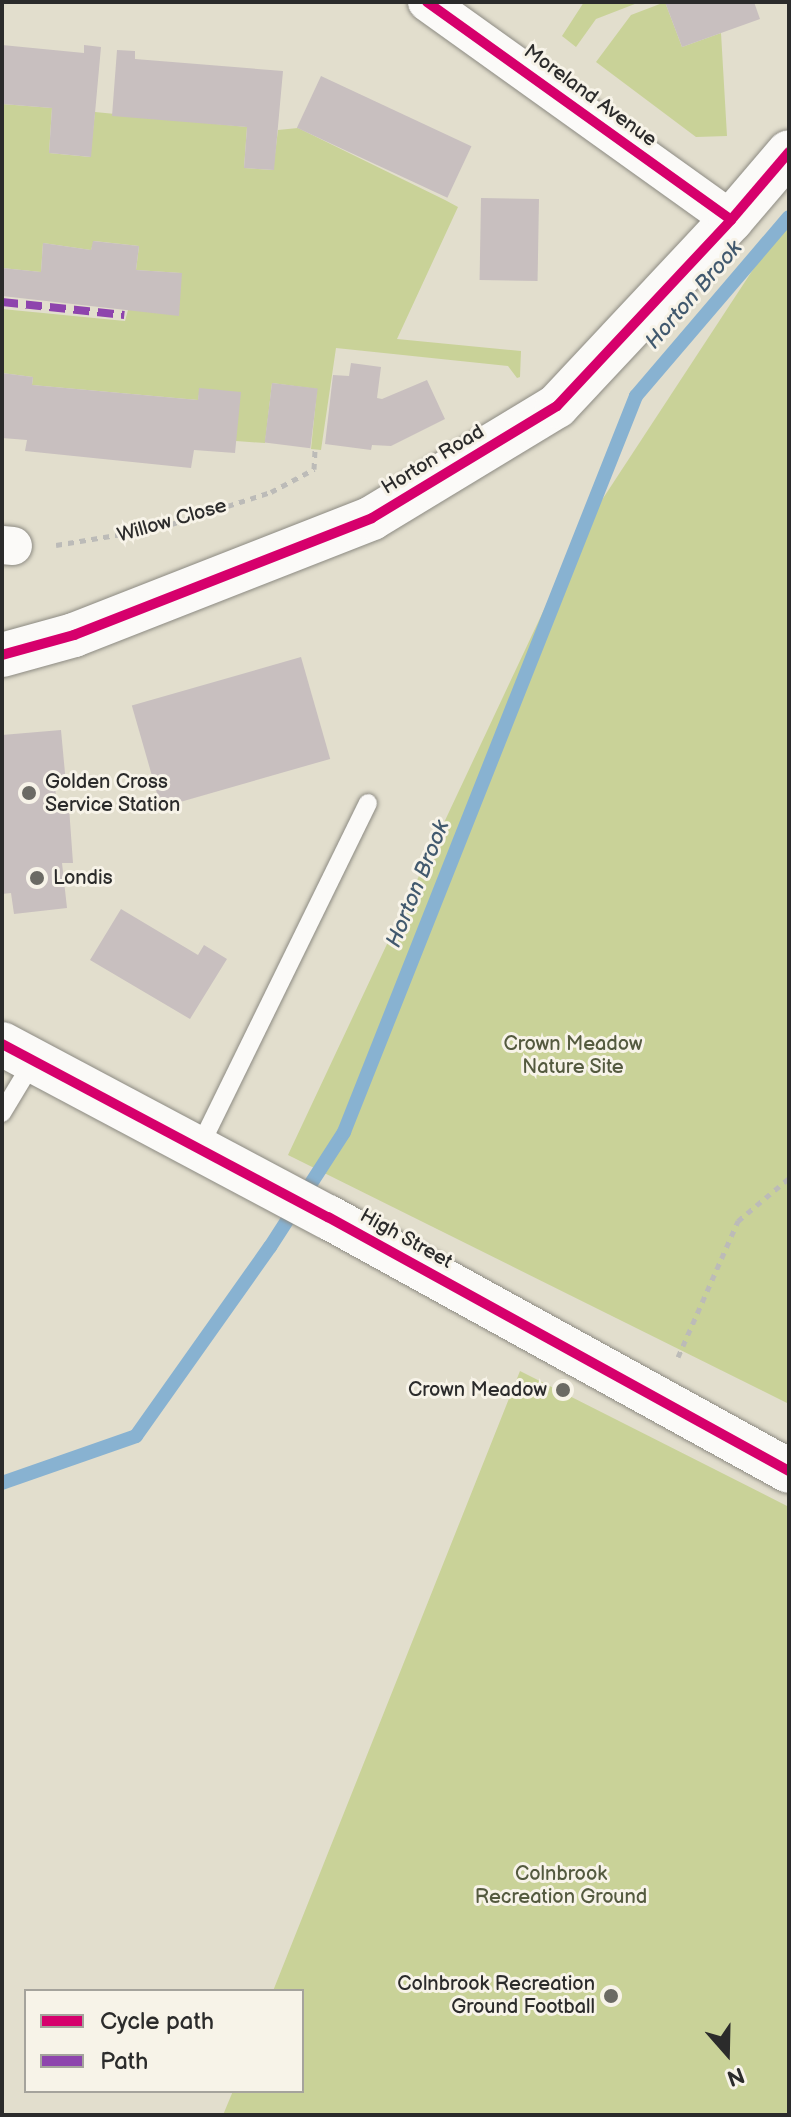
<!DOCTYPE html>
<style>
body{margin:0}
#map{position:relative;width:791px;height:2117px;overflow:hidden;background:#e2decd;font-family:"Balsamiq Sans",sans-serif}
div>[style]{position:absolute}
.green>*{inset:0;background:#c9d298}
.stream>*{height:14px;margin:-7px;padding:0 7px;transform-origin:7px;border-radius:7px;background:#88b2d1}
.building>*{inset:0;background:#c8bfbf;transform-origin:0 0}
.path>*{height:5px;margin-top:-2.5px;transform-origin:0;background:repeating-linear-gradient(90deg,#bcbbb8 0 6px,transparent 0 12px)}
.roads{filter:drop-shadow(0 0 2px #8c8a82) drop-shadow(0 0 2px #8c8a82)}
.service>*{height:18px;margin:-9px;padding:0 9px;transform-origin:9px;border-radius:9px;background:#fbfaf8}
.minor>*{height:38px;margin:-19px;padding:0 19px;transform-origin:19px;border-radius:19px;background:#fbfaf8}
.tertiary>*{height:44px;margin:-22px;padding:0 22px;transform-origin:22px;border-radius:22px;background:#fbfaf8}
.quiet>*{height:8px;margin-top:-4px;transform-origin:0;background:repeating-linear-gradient(90deg,#8e44ad 0 16px,transparent 0 24px)}
.cycleway>*{height:10px;margin:-5px;padding:0 5px;transform-origin:5px;border-radius:5px;background:#d6006c}
.dots>*{width:22px;height:22px;translate:-50% -50%;box-sizing:border-box;border:4px solid #f7f3e8;border-radius:50%}
span{translate:-50% -50%;white-space:nowrap;text-align:center;line-height:1.15;-webkit-text-stroke:6px #f7f3e8;paint-order:stroke}
.street-label{font-size:20px;color:#2b2b2b}
.poi-label{font-size:20px;color:#2b2b2b}
.left{translate:0 -50%;text-align:left}
.right{translate:-100% -50%;text-align:right}
.park-label{font-size:20px;color:#545a3f}
.water-label{font-size:22px;color:#41596e;font-style:italic}
.frame{position:absolute;inset:0;border:4px solid #2b2b2b;pointer-events:none}
.legend{position:absolute;left:24px;top:1989px;width:280px;height:104px;box-sizing:border-box;background:#f7f3e8;border:2px solid #a5a39c;margin:0;padding:10px 14px;list-style:none;font-size:24px;color:#2b2b2b}
.legend li{display:flex;align-items:center;gap:16px;height:40px}
.legend b{width:40px;border:2px solid #a5a39c}
.north{position:absolute;left:687px;top:2013px;width:80px;height:80px;-webkit-text-stroke:6px #f7f3e8;paint-order:stroke;rotate:160deg;font-size:22px;font-weight:700;line-height:32px;text-align:center;color:#2b2b2b}
.north::after{content:'';display:block;margin:auto;width:28px;height:36px;background:#2b2b2b;clip-path:polygon(50% 0,100% 100%,50% 72%,0 100%)}
</style>
<div id="map">
<div class="green">
<div style="clip-path:polygon(584px 2px,640px 2px,596px 19px,576px 47px,562px 36px)"></div>
<div style="clip-path:polygon(665px 2px,682px 47px,721px 33px,727px 136px,696px 137px,596px 62px,631px 15px)"></div>
<div style="clip-path:polygon(2px 104px,52px 108px,49px 153px,90px 157px,95px 112px,247px 127px,244px 168px,273px 170px,278px 130px,298px 128px,445px 200px,458px 207px,397px 339px,521px 351px,520px 377px,517px 378px,508px 366px,336px 348px,321px 450px,311px 449px,317px 389px,272px 383px,265px 443px,236px 441px,200px 388px,198px 400px,32px 385px,33px 377px,2px 373px,2px 309px,125px 321px,128px 310px,181px 273px,136px 270px,139px 246px,94px 241px,91px 250px,43px 243px,41px 272px,2px 268px)"></div>
<div style="clip-path:polygon(789px 222px,789px 1404px,288px 1155px,579px 535px,773px 239px)"></div>
<div style="clip-path:polygon(520px 1371px,789px 1507px,789px 2115px,223px 2115px,233px 2091px,302px 2091px,302px 1991px,273px 1991px)"></div>
</div>
<div class="stream">
<div style="left:2px;top:1483px;width:142px;rotate:-19.3deg"></div>
<div style="left:136px;top:1436px;width:232px;rotate:-54.7deg"></div>
<div style="left:270px;top:1247px;width:137px;rotate:-57.2deg"></div>
<div style="left:344px;top:1132px;width:792px;rotate:-68.36deg"></div>
<div style="left:636px;top:396px;width:235px;rotate:-49.5deg"></div>
</div>
<div class="building">
<div style="clip-path:polygon(665px 2px,754px 2px,760px 19px,682px 47px)"></div>
<div style="clip-path:polygon(2px 45px,84px 53px,84px 45px,101px 47px,91px 157px,49px 153px,52px 108px,2px 104px)"></div>
<div style="clip-path:polygon(117px 50px,135px 51px,135px 59px,283px 71px,274px 170px,244px 168px,247px 127px,112px 116px)"></div>
<div style="left:321px;top:76px;width:166px;height:57px;rotate:25deg"></div>
<div style="left:481px;top:198px;width:58px;height:82px;rotate:1deg"></div>
<div style="clip-path:polygon(93px 241px,139px 246px,136px 270px,182px 273px,179px 316px,2px 296px,2px 268px,41px 272px,43px 243px,91px 250px)"></div>
<div style="clip-path:polygon(351px 363px,381px 367px,377px 398px,382px 399px,427px 380px,445px 419px,391px 446px,372px 445px,371px 450px,325px 444px,333px 375px,349px 376px)"></div>
<div style="clip-path:polygon(2px 373px,33px 377px,32px 385px,198px 400px,199px 388px,241px 392px,235px 453px,194px 450px,191px 468px,25px 451px,27px 440px,2px 438px)"></div>
<div style="left:272px;top:383px;width:46px;height:60px;rotate:7deg"></div>
<div style="left:301px;top:657px;width:106px;height:176px;rotate:74deg"></div>
<div style="clip-path:polygon(61px 730px,66px 784px,55px 786px,57px 808px,69px 807px,73px 863px,62px 863px,67px 908px,14px 914px,11px 893px,2px 894px,2px 735px)"></div>
<div style="clip-path:polygon(121px 909px,198px 955px,204px 945px,227px 959px,190px 1019px,90px 960px)"></div>
</div>
<div class="path">
<div style="left:56px;top:545px;width:104px;rotate:-9.4deg"></div>
<div style="left:159px;top:528px;width:118px;rotate:-17.8deg"></div>
<div style="left:271px;top:492px;width:49px;rotate:-28.1deg"></div>
<div style="left:314px;top:469px;width:20px;rotate:-87deg"></div>
<div style="left:678px;top:1357px;width:149px;rotate:-66.2deg"></div>
<div style="left:738px;top:1221px;width:67px;rotate:-40.1deg"></div>
</div>
<div class="roads">
<div class="service">
<div style="left:2px;top:1113px;width:62px;rotate:-58.9deg"></div>
<div style="left:199px;top:1148px;width:384px;rotate:-63.9deg"></div>
</div>
<div class="minor">
<div style="left:427px;top:2px;width:374px;rotate:35.6deg"></div>
<div style="left:2px;top:545px;width:11px;rotate:5deg"></div>
</div>
<div class="tertiary">
<div style="left:2px;top:655px;width:75px;rotate:-15.5deg"></div>
<div style="left:74px;top:635px;width:320px;rotate:-21.4deg"></div>
<div style="left:372px;top:518px;width:216px;rotate:-31.2deg"></div>
<div style="left:557px;top:406px;width:255px;rotate:-46.9deg"></div>
<div style="left:731px;top:220px;width:89px;rotate:-49.5deg"></div>
<div style="left:2px;top:1044px;width:369px;rotate:28deg"></div>
<div style="left:328px;top:1217px;width:526px;rotate:28.85deg"></div>
</div>
</div>
<div class="quiet">
<div style="left:2px;top:302px;width:123px;rotate:6.1deg"></div>
</div>
<div class="cycleway">
<div style="left:427px;top:2px;width:374px;rotate:35.6deg"></div>
<div style="left:2px;top:655px;width:75px;rotate:-15.5deg"></div>
<div style="left:74px;top:635px;width:320px;rotate:-21.4deg"></div>
<div style="left:372px;top:518px;width:216px;rotate:-31.2deg"></div>
<div style="left:557px;top:406px;width:255px;rotate:-46.9deg"></div>
<div style="left:731px;top:220px;width:89px;rotate:-49.5deg"></div>
<div style="left:2px;top:1044px;width:369px;rotate:28deg"></div>
<div style="left:328px;top:1217px;width:526px;rotate:28.85deg"></div>
</div>
<div class="dots">
<div style="left:29px;top:793px;background:#6b6a64"></div>
<div style="left:37px;top:878px;background:#6b6a64"></div>
<div style="left:563px;top:1390px;background:#6b6a64"></div>
<div style="left:611px;top:1996px;background:#6b6a64"></div>
</div>
<div class="street-label">
<span style="left:590px;top:96px;rotate:36deg">Moreland Avenue</span>
<span style="left:433px;top:460px;rotate:-31deg">Horton Road</span>
<span style="left:172px;top:521px;rotate:-16deg">Willow Close</span>
<span style="left:406px;top:1239px;rotate:29deg">High Street</span>
</div>
<div class="poi-label">
<span class="left" style="left:45px;top:794px">Golden Cross<br>Service Station</span>
<span class="left" style="left:53px;top:878px">Londis</span>
<span class="right" style="left:547px;top:1390px">Crown Meadow</span>
<span class="right" style="left:595px;top:1996px">Colnbrook Recreation<br>Ground Football</span>
</div>
<div class="park-label">
<span style="left:573px;top:1056px">Crown Meadow<br>Nature Site</span>
<span style="left:561px;top:1886px">Colnbrook<br>Recreation Ground</span>
</div>
<div class="water-label">
<span style="left:694px;top:295px;rotate:-49deg">Horton Brook</span>
<span style="left:418px;top:884px;rotate:-68deg">Horton Brook</span>
</div>
<div class="frame"></div>
<ul class="legend">
<li><b style="height:10px;background:#d6006c"></b>Cycle path</li>
<li><b style="height:10px;background:#8e44ad"></b>Path</li>
</ul>
<div class="north">N</div>
</div>
